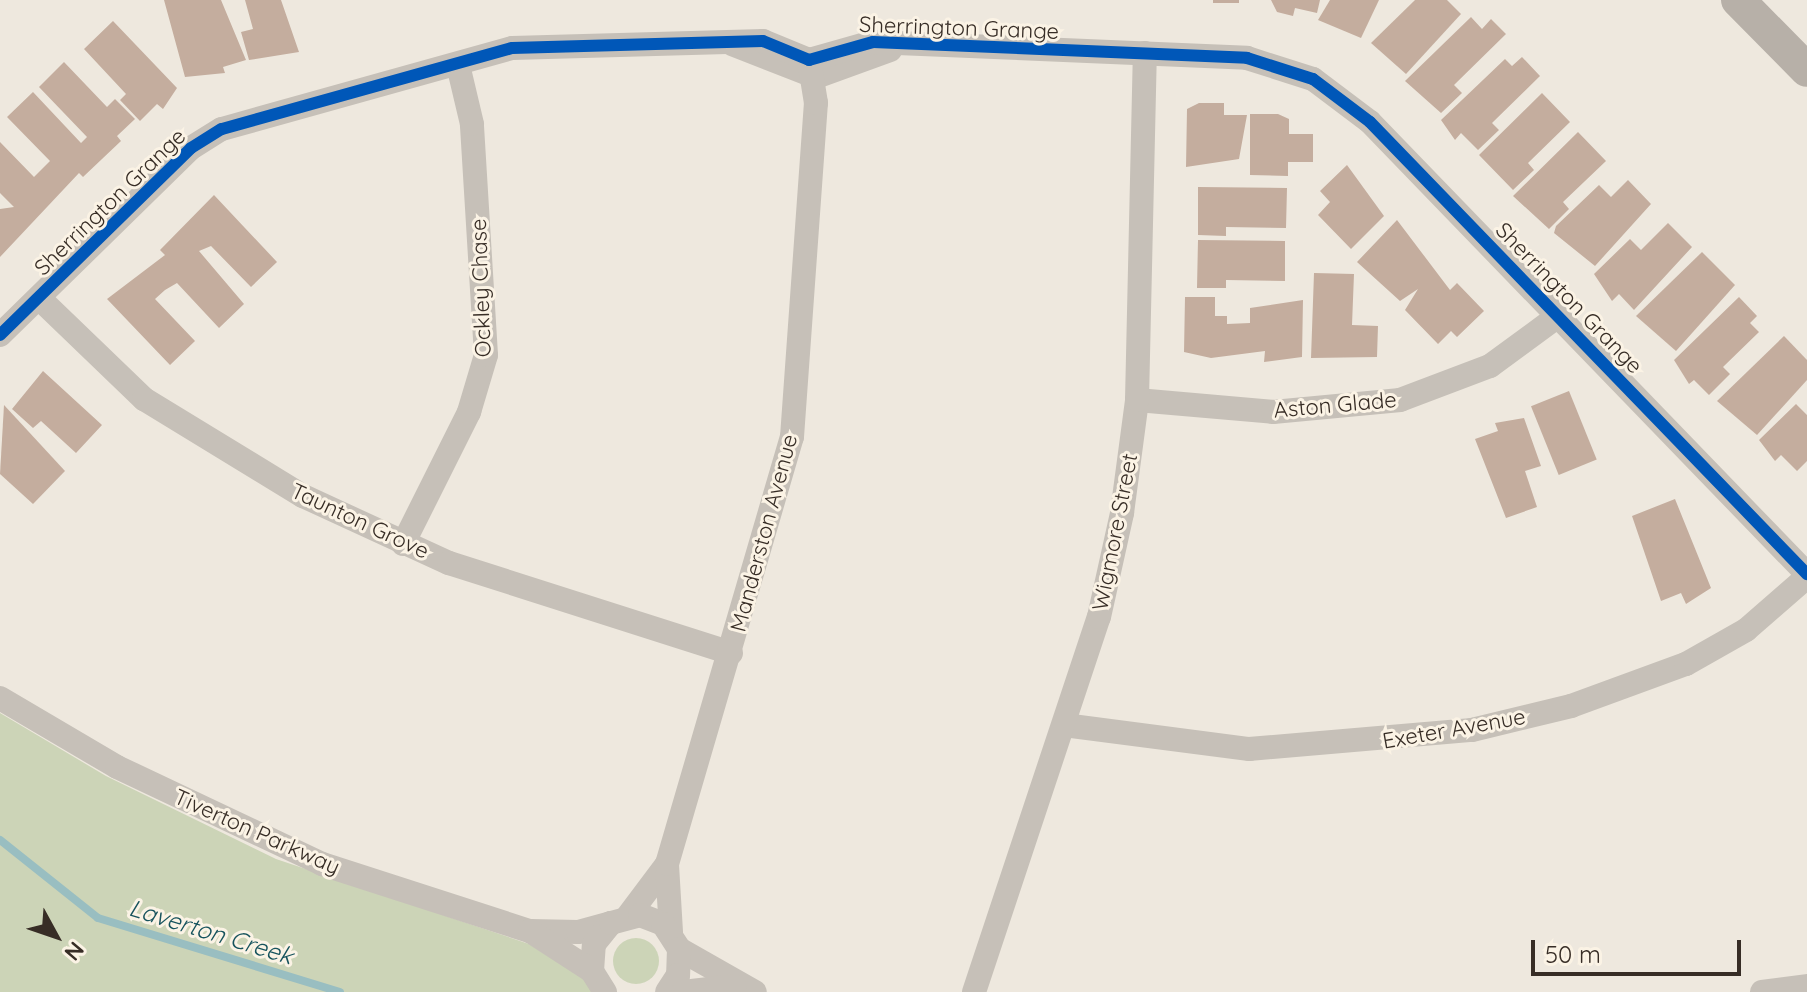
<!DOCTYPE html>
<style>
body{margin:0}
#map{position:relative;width:1807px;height:992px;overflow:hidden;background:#eee8de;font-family:Quicksand,sans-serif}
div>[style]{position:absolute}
.green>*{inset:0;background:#ccd4b7}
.round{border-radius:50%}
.stream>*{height:8px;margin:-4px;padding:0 4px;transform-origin:4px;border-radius:4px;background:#99bec1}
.building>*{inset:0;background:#c4ad9e;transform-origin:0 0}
.minor>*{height:24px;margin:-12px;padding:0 12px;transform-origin:12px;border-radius:12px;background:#c6c0b8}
.secondary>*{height:34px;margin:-17px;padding:0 17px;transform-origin:17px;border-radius:17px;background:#b7b0a8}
.cycleway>*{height:12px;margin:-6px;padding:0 6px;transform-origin:6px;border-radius:6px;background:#0057b8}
span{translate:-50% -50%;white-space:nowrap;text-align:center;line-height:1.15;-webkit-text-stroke:6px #fbf3e5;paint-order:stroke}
.street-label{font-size:22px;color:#372d26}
.water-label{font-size:24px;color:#17535d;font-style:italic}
.north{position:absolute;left:16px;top:896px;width:80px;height:80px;-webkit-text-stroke:6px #fbf3e5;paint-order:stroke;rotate:130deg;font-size:22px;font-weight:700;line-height:32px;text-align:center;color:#372d26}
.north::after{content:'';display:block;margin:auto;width:28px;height:36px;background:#372d26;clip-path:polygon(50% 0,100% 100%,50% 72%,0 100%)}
.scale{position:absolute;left:1531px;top:940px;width:210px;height:36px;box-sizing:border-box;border:4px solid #372d26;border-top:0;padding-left:10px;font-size:24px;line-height:28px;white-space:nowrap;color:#372d26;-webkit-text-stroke:6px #fbf3e5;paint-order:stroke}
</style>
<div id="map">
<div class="green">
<div style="clip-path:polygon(0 713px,106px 776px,276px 859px,529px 944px,584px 979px,592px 992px,0 992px)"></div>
<div class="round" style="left:613px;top:938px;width:46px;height:46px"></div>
</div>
<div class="stream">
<div style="left:0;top:840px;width:125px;rotate:38.5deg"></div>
<div style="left:98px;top:918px;width:253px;rotate:17deg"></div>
</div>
<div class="building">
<div style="clip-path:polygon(164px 0,221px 0,246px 60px,223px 67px,225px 73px,185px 77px)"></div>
<div style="clip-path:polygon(245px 0,281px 0,299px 52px,249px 60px,241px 32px,253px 29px)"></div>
<div style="left:1213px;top:0;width:26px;height:3px"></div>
<div style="clip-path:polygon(1271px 0,1320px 0,1317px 13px,1295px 8px,1293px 16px,1277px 12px)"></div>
<div style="clip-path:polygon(1330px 0,1379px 0,1361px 38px,1318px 20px)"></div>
<div style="clip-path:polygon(1415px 0,1447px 0,1461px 14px,1406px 74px,1371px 43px)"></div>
<div style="clip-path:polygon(1471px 17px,1482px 29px,1491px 19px,1506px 34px,1454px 85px,1462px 93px,1441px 113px,1405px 81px)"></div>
<div style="clip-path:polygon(113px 21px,177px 88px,163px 109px,157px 104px,140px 121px,120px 100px,126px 94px,84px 49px)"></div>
<div style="clip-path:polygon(1522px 57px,1540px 76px,1492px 123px,1499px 130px,1478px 150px,1461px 133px,1455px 140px,1441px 120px,1505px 59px,1512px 66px)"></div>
<div style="clip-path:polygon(64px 62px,107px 107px,115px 99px,135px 119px,117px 136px,121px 141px,83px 177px,79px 173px,0 257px,0 209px,14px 207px,0 193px,0 142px,34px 177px,50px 161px,7px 117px,33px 92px,81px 143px,87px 137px,39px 87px)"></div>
<div style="clip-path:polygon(1542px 93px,1570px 122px,1528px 163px,1534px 170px,1513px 190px,1479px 155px)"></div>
<div style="clip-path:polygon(1199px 103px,1224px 103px,1224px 115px,1247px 115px,1239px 159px,1186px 167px,1187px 109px)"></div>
<div style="clip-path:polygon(1250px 114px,1278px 114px,1289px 119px,1289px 134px,1313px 134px,1313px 162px,1288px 162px,1288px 176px,1250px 175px)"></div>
<div style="clip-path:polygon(1578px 132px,1606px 161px,1563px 202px,1569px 209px,1549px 229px,1513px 196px)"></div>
<div style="clip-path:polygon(1347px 165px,1384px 216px,1351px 249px,1318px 215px,1330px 202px,1320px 191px)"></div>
<div style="clip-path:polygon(1628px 180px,1651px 204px,1595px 266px,1554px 233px,1556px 226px,1599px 185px,1611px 197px)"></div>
<div style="clip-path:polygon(1198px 187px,1287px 188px,1286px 228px,1226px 227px,1226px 236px,1198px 235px)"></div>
<div style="clip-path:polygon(214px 195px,277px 262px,251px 287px,211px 246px,199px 251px,244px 304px,219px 328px,177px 283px,165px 290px,155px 299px,195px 341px,170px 365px,107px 299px,165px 255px,160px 250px)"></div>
<div style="clip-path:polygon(1397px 220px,1450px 290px,1457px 283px,1484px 311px,1457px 337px,1451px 331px,1438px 344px,1405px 310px,1418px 289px,1400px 301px,1357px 262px)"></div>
<div style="clip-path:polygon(1668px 223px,1692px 247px,1634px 310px,1619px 294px,1612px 301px,1594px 274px,1630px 239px,1641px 250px)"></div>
<div style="clip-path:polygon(1198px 240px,1285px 241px,1285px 281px,1226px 280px,1226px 288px,1197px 288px)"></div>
<div style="clip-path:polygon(1702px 252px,1735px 285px,1676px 351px,1636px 316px)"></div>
<div style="clip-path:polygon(1314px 273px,1354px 274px,1352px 325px,1378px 326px,1377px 357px,1311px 358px)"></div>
<div style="clip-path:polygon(1185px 297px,1215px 297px,1215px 316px,1227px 316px,1227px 324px,1250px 323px,1250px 308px,1303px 300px,1302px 357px,1264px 362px,1265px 351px,1211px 358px,1184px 352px)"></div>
<div style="clip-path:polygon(1739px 297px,1757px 316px,1750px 323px,1759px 332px,1723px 367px,1730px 374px,1709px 395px,1694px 380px,1689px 384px,1674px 360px)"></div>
<div style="clip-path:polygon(1784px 336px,1807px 360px,1807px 380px,1757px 435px,1717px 401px)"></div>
<div style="clip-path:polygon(43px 371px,102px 425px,76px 453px,41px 421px,33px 428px,12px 409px)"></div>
<div style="left:1569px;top:391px;width:74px;height:41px;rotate:68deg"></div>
<div style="clip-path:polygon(1796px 404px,1807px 415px,1807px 461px,1797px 471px,1781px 455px,1775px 461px,1759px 440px)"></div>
<div style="clip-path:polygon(4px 405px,65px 471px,33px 504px,0 474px)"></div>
<div style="clip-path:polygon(1524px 418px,1541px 466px,1525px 471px,1537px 507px,1506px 518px,1475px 439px,1498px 431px,1495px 423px)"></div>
<div style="clip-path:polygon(1675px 499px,1711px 588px,1686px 604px,1681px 593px,1661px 601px,1632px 516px)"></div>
</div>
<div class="minor">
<div style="left:732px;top:44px;width:90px;rotate:21.4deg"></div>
<div style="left:816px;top:77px;width:79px;rotate:-20deg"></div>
<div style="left:39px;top:298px;width:146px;rotate:43.9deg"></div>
<div style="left:144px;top:399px;width:186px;rotate:31.4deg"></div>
<div style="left:303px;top:496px;width:161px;rotate:24.7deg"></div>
<div style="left:449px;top:563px;width:296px;rotate:17.7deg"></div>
<div style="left:0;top:335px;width:267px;rotate:-44.4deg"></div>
<div style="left:191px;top:148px;width:36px;rotate:-32deg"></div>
<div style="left:222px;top:129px;width:301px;rotate:-15.6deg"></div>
<div style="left:512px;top:48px;width:251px;rotate:-1.6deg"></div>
<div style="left:763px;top:41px;width:50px;rotate:22.4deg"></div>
<div style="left:809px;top:60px;width:66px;rotate:-15.7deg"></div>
<div style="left:873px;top:42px;width:374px;rotate:2.4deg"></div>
<div style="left:1247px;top:58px;width:69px;rotate:17.7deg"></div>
<div style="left:1313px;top:79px;width:71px;rotate:37deg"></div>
<div style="left:1370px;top:122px;width:629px;rotate:45.97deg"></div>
<div style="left:1137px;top:400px;width:137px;rotate:5deg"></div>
<div style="left:1273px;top:412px;width:128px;rotate:-5.4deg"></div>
<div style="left:1400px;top:400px;width:96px;rotate:-20.7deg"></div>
<div style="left:1490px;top:366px;width:84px;rotate:-36.3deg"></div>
<div style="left:403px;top:544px;width:148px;rotate:-63.4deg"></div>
<div style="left:469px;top:412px;width:59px;rotate:-73.4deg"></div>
<div style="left:486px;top:355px;width:231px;rotate:-93.5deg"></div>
<div style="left:472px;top:124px;width:61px;rotate:-103.3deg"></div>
<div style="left:0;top:698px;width:136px;rotate:30.5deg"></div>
<div style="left:117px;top:767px;width:227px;rotate:25.3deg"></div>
<div style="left:322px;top:864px;width:219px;rotate:17.9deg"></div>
<div style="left:530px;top:931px;width:48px;rotate:1.2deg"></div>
<div style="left:578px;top:932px;width:34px;rotate:-15deg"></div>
<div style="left:1064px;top:725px;width:187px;rotate:7.4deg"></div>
<div style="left:1249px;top:749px;width:224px;rotate:-4.9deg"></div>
<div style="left:1472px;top:730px;width:102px;rotate:-13.6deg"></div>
<div style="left:1571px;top:706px;width:122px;rotate:-20.1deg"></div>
<div style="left:1686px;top:664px;width:69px;rotate:-29.5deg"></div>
<div style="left:1746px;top:630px;width:81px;rotate:-41deg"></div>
<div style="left:628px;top:916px;width:65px;rotate:-53.1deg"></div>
<div style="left:530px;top:931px;width:74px;rotate:32.8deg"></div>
<div style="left:671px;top:932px;width:68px;rotate:-93.4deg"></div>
<div style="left:667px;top:864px;width:445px;rotate:-73.7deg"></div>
<div style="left:792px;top:437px;width:335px;rotate:-85.9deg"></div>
<div style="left:816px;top:103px;width:44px;rotate:-99.2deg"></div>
<div style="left:679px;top:949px;width:87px;rotate:29.5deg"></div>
<div style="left:605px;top:992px;width:25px;rotate:-122deg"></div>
<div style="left:592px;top:971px;width:27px;rotate:-86deg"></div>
<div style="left:594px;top:944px;width:27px;rotate:-51deg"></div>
<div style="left:611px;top:923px;width:30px;rotate:-15deg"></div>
<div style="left:640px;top:915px;width:25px;rotate:21deg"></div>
<div style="left:663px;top:924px;width:30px;rotate:57deg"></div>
<div style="left:679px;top:949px;width:26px;rotate:92deg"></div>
<div style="left:678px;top:975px;width:20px;rotate:123deg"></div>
<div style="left:683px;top:992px;width:52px;rotate:-6.6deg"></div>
<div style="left:974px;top:992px;width:395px;rotate:-71.6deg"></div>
<div style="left:1099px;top:617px;width:107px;rotate:-77.5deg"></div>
<div style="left:1122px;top:513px;width:114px;rotate:-82.4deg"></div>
<div style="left:1137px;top:400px;width:347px;rotate:-88.7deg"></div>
<div style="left:1762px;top:992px;width:45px;rotate:-7.6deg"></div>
</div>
<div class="secondary">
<div style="left:1738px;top:0;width:98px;rotate:45.4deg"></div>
</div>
<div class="cycleway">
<div style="left:0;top:335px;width:267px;rotate:-44.4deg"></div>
<div style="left:191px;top:148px;width:36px;rotate:-32deg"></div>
<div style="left:222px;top:129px;width:301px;rotate:-15.6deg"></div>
<div style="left:512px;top:48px;width:251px;rotate:-1.6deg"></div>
<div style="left:763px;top:41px;width:50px;rotate:22.4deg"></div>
<div style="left:809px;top:60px;width:66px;rotate:-15.7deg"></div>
<div style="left:873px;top:42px;width:374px;rotate:2.4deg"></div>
<div style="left:1247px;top:58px;width:69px;rotate:17.7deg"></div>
<div style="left:1313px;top:79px;width:71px;rotate:37deg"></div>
<div style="left:1370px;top:122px;width:629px;rotate:45.97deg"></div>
</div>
<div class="street-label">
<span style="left:959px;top:28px;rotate:2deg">Sherrington Grange</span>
<span style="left:110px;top:202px;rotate:-44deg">Sherrington Grange</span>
<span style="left:481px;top:288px;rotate:-92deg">Ockley Chase</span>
<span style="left:1569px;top:298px;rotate:46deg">Sherrington Grange</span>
<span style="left:1335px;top:405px;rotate:-5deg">Aston Glade</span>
<span style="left:360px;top:521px;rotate:25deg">Taunton Grove</span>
<span style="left:1115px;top:532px;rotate:-79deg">Wigmore Street</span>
<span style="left:764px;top:533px;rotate:-75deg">Manderston Avenue</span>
<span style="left:1454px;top:729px;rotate:-10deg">Exeter Avenue</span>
<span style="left:257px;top:832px;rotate:24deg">Tiverton Parkway</span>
</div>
<div class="water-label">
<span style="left:211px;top:932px;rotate:17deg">Laverton Creek</span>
</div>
<div class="north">N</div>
<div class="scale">50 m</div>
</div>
